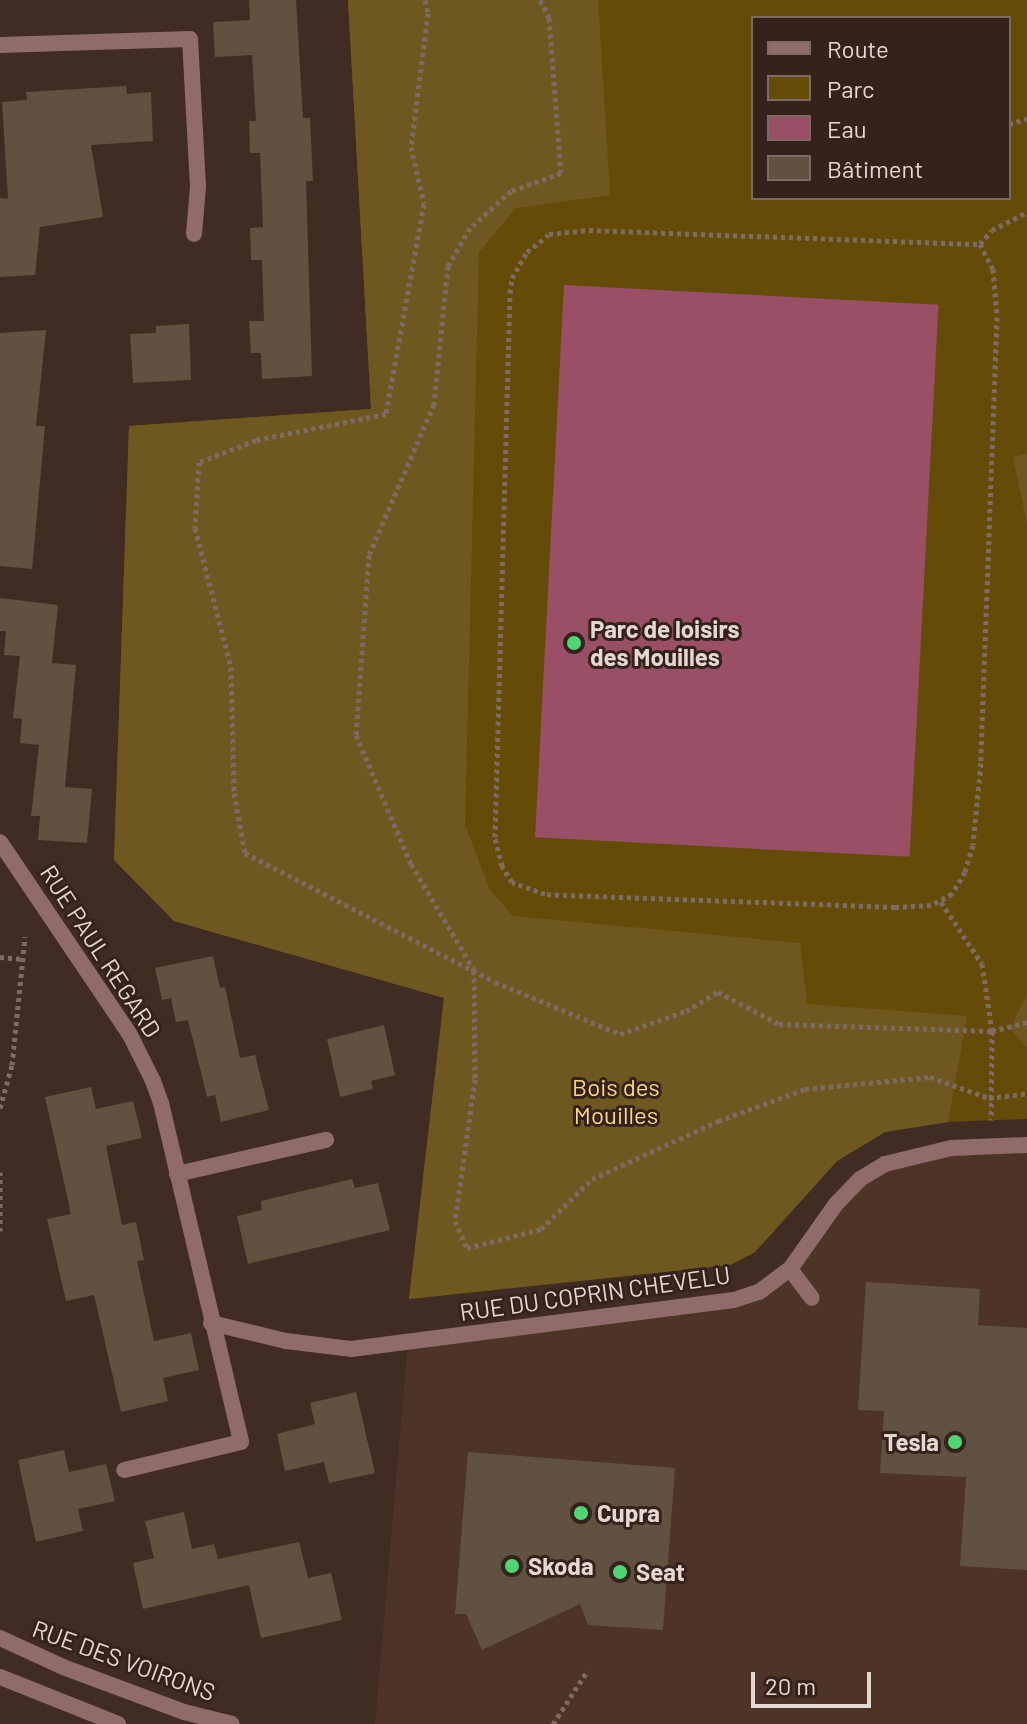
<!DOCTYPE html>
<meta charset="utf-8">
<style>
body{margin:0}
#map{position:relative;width:1027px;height:1724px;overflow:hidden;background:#402c23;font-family:Barlow,sans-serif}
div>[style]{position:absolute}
.built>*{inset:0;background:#4e3328}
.green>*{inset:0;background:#644b07}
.forest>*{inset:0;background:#6f5820}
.water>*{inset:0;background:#995066;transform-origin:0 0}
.building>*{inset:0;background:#615141}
.path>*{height:5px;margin-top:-2.5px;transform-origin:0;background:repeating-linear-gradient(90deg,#7d6b64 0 4px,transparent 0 8px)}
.service>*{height:16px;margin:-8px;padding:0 8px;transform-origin:8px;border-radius:8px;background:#8f6c69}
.minor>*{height:16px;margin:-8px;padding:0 8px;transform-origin:8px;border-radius:8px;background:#8f6c69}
.tertiary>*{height:16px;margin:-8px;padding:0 8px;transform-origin:8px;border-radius:8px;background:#8f6c69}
.dots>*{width:22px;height:22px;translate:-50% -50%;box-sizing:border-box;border:4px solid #35221a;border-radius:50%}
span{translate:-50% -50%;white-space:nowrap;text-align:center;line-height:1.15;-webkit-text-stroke:6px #35221a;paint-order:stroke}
.poi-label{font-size:24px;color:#e5d8d3;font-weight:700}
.left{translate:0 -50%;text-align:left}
.right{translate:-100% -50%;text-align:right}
.street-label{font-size:24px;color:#e5d8d3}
.park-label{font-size:24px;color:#fbd98b}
.legend{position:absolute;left:751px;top:16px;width:260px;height:184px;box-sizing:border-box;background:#35221a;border:2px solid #7b6b64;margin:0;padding:10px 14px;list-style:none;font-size:24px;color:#e5d8d3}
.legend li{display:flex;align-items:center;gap:16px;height:40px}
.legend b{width:40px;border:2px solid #7b6b64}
.scale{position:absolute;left:751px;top:1672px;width:120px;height:36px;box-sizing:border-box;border:4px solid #e5d8d3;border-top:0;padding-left:10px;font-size:24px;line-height:28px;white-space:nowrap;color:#e5d8d3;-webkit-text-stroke:6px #35221a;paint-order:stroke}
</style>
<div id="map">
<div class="built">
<div style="clip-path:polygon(1027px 1145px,1027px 1724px,375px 1724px,408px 1342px,746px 1296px,807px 1244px,885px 1164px)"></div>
</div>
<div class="green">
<div style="clip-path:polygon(evenodd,348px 0,1027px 0,1027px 1119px,948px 1122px,885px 1132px,837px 1161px,755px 1252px,730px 1265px,409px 1299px,444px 998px,174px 921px,114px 860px,129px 426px,371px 409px,348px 0,753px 18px,1009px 18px,1009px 198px,753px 198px,753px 18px)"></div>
</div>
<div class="forest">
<div style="clip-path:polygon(348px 0,598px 0,610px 195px,516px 208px,479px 252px,465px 825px,490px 890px,513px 916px,800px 943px,807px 1004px,967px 1016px,948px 1122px,885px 1132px,837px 1161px,755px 1252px,730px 1265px,409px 1299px,444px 998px,174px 921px,114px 860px,129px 426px,371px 409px)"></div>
<div style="clip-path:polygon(1027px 454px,1027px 524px,1013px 457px)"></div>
<div style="clip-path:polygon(1027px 994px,1027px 1048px,1010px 1029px)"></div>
</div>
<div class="water">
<div style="left:564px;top:285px;width:375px;height:553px;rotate:3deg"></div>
</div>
<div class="building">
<div style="clip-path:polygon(249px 0,296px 0,303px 118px,310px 118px,313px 181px,306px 181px,312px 376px,262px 379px,261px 353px,251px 353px,249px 321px,264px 321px,262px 260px,251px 260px,250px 228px,263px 227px,260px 153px,250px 153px,249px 121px,256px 121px,252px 55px,215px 57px,213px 22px,250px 20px)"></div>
<div style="clip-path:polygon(126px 86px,127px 94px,151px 92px,153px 141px,91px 145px,103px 217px,40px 227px,35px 275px,0 277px,0 198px,8px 199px,2px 102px,27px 100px,26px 92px)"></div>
<div style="clip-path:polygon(189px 324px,191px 380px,133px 383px,130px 334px,156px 333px,156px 326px)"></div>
<div style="clip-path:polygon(46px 330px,36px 426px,45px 426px,32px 569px,0 566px,0 333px)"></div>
<div style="clip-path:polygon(0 598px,58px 605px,52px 663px,76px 665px,65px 787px,92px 789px,87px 843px,38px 840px,40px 816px,31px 816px,39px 745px,20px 743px,22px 719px,13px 718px,20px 656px,4px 655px,6px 631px,0 631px)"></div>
<div style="clip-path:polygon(213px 956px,220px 988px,225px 987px,240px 1058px,255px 1055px,269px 1110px,221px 1122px,215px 1095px,207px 1097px,188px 1020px,176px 1022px,171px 998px,162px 1000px,155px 968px)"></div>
<div style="clip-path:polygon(384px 1025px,395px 1075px,371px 1081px,373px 1089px,340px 1097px,327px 1039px)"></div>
<div style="clip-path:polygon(91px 1087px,96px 1109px,133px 1101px,142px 1138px,106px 1146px,122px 1225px,136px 1222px,144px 1260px,137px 1261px,154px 1341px,191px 1333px,199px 1370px,163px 1378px,168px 1401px,121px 1412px,94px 1295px,66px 1301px,47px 1219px,71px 1214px,45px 1097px)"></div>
<div style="clip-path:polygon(352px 1179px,355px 1188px,378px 1183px,390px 1230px,248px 1264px,237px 1216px,262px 1210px,261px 1201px)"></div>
<div style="clip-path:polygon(866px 1282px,980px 1289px,978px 1325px,1027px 1328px,1027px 1570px,960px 1566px,966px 1477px,880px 1473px,884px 1411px,858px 1410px)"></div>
<div style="clip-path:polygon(356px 1392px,375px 1473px,329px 1483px,324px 1462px,285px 1471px,277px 1434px,315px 1424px,310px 1403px)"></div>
<div style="clip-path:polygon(64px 1450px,69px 1472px,106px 1464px,115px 1501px,78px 1509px,83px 1531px,36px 1542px,18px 1460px)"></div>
<div style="clip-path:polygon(468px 1452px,675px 1468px,663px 1630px,588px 1625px,580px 1604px,482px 1650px,466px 1614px,455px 1614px)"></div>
<div style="clip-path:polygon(184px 1512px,192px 1549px,214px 1544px,218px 1559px,299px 1542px,308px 1578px,331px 1573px,342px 1620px,261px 1638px,249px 1585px,143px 1609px,133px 1563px,154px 1558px,145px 1521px)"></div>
</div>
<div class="path">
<div style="left:425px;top:0;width:13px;rotate:77deg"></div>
<div style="left:428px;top:13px;width:135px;rotate:97.2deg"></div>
<div style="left:411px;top:147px;width:58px;rotate:77.2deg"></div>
<div style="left:424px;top:204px;width:213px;rotate:100.3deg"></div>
<div style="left:386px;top:414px;width:133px;rotate:168.7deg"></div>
<div style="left:256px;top:440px;width:61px;rotate:158.9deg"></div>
<div style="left:199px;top:462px;width:66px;rotate:93.5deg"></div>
<div style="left:195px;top:528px;width:144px;rotate:75.5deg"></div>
<div style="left:231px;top:667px;width:126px;rotate:88.6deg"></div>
<div style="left:234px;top:793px;width:61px;rotate:79.6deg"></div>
<div style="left:245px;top:853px;width:281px;rotate:27.3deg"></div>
<div style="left:495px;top:982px;width:135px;rotate:22.6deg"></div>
<div style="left:620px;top:1034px;width:70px;rotate:-19.2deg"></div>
<div style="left:686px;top:1011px;width:37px;rotate:-31deg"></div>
<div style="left:718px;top:992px;width:69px;rotate:27.7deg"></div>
<div style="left:779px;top:1024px;width:213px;rotate:1.9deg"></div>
<div style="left:992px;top:1031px;width:36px;rotate:-14deg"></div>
<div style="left:540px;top:0;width:20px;rotate:63deg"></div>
<div style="left:549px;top:18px;width:155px;rotate:85.6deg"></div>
<div style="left:561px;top:173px;width:53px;rotate:160.2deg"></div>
<div style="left:511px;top:191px;width:55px;rotate:137.9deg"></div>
<div style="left:470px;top:228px;width:44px;rotate:120.1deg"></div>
<div style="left:448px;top:266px;width:139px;rotate:95.8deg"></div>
<div style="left:434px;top:404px;width:164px;rotate:113.3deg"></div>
<div style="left:369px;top:555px;width:180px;rotate:94.1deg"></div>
<div style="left:356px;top:735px;width:140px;rotate:66.9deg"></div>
<div style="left:411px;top:864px;width:123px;rotate:59.3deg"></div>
<div style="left:474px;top:970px;width:109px;rotate:89.5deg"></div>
<div style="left:475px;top:1079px;width:143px;rotate:98deg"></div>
<div style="left:455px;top:1221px;width:30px;rotate:66deg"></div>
<div style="left:467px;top:1248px;width:76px;rotate:-14.4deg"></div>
<div style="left:541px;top:1229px;width:71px;rotate:-44.4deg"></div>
<div style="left:592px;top:1179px;width:139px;rotate:-24.7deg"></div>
<div style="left:718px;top:1121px;width:93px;rotate:-20.2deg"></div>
<div style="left:805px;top:1089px;width:126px;rotate:-5.5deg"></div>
<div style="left:930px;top:1077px;width:63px;rotate:19.6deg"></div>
<div style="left:989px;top:1098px;width:38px;rotate:-7deg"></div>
<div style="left:1009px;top:124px;width:19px;rotate:-16deg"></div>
<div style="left:980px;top:244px;width:28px;rotate:63deg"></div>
<div style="left:993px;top:269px;width:48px;rotate:85.2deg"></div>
<div style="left:997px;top:317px;width:446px;rotate:92.1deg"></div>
<div style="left:981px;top:763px;width:82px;rotate:95.6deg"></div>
<div style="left:973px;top:845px;width:28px;rotate:107deg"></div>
<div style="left:965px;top:872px;width:26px;rotate:121deg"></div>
<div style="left:952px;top:894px;width:24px;rotate:152deg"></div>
<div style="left:931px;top:905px;width:36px;rotate:177deg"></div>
<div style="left:895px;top:907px;width:350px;rotate:-177.9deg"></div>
<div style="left:545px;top:894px;width:35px;rotate:-160deg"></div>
<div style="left:512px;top:882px;width:19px;rotate:-122deg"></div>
<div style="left:502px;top:866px;width:30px;rotate:-104deg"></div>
<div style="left:495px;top:837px;width:544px;rotate:-88.42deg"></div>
<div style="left:510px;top:293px;width:15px;rotate:-82deg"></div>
<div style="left:512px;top:278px;width:30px;rotate:-60deg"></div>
<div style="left:527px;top:252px;width:28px;rotate:-39deg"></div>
<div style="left:549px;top:234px;width:40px;rotate:-5.7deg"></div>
<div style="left:589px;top:230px;width:391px;rotate:2.1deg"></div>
<div style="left:980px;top:244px;width:18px;rotate:-49deg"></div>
<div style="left:992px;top:230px;width:39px;rotate:-27deg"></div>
<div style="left:941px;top:902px;width:74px;rotate:56.5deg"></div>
<div style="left:982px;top:964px;width:68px;rotate:81.5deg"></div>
<div style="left:992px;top:1031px;width:89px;rotate:90.6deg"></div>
<div style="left:0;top:957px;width:23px;rotate:5deg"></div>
<div style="left:0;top:1108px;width:45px;rotate:-74.4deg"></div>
<div style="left:12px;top:1065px;width:129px;rotate:-84.2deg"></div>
<div style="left:0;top:1172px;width:59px;rotate:90deg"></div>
<div style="left:553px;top:1724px;width:64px;rotate:-57.1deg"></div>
</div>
<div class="service">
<div style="left:177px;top:1174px;width:153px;rotate:-12.9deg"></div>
<div style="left:790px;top:1269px;width:36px;rotate:53deg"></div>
</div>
<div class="minor">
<div style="left:0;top:45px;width:190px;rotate:-1.8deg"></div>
<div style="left:190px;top:39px;width:148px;rotate:86.9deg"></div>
<div style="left:198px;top:187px;width:47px;rotate:94.9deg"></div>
<div style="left:0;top:842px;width:230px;rotate:56deg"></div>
<div style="left:129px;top:1033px;width:54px;rotate:63.4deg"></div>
<div style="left:153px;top:1081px;width:23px;rotate:70deg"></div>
<div style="left:161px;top:1103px;width:348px;rotate:76.7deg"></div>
<div style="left:241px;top:1442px;width:120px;rotate:166.5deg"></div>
<div style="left:211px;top:1323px;width:77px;rotate:13.5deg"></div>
<div style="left:286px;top:1341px;width:65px;rotate:7deg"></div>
<div style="left:351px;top:1349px;width:386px;rotate:-7.3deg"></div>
<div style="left:734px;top:1300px;width:26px;rotate:-18deg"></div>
<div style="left:759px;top:1292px;width:39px;rotate:-37deg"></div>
<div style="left:790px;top:1269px;width:80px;rotate:-54.7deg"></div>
<div style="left:836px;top:1204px;width:35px;rotate:-46deg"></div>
<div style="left:860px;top:1179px;width:29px;rotate:-31deg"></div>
<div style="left:885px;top:1164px;width:68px;rotate:-13.6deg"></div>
<div style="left:951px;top:1148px;width:76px;rotate:-2.3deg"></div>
</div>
<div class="tertiary">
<div style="left:0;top:1638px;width:69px;rotate:24.7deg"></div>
<div style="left:63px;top:1667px;width:129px;rotate:20.4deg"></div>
<div style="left:184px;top:1712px;width:49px;rotate:14deg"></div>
<div style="left:0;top:1677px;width:127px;rotate:21.7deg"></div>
</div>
<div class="dots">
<div style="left:574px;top:643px;background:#4ed675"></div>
<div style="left:955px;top:1442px;background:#4ed675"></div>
<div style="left:581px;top:1513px;background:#4ed675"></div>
<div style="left:512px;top:1566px;background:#4ed675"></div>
<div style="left:620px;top:1572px;background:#4ed675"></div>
</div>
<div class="poi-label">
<span class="left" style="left:590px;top:643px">Parc de loisirs<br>des Mouilles</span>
<span class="right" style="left:939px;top:1442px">Tesla</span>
<span class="left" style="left:597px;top:1513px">Cupra</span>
<span class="left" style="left:528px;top:1566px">Skoda</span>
<span class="left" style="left:636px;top:1572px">Seat</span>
</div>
<div class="street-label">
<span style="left:101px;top:951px;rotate:57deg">RUE PAUL REGARD</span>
<span style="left:595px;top:1293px;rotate:-8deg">RUE DU COPRIN CHEVELU</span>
<span style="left:124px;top:1660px;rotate:20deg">RUE DES VOIRONS</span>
</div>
<div class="park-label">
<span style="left:616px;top:1101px">Bois des<br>Mouilles</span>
</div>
<ul class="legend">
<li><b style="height:10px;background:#8f6c69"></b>Route</li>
<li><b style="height:22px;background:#644b07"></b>Parc</li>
<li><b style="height:22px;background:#995066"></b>Eau</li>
<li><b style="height:22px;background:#615141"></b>Bâtiment</li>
</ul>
<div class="scale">20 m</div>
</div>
